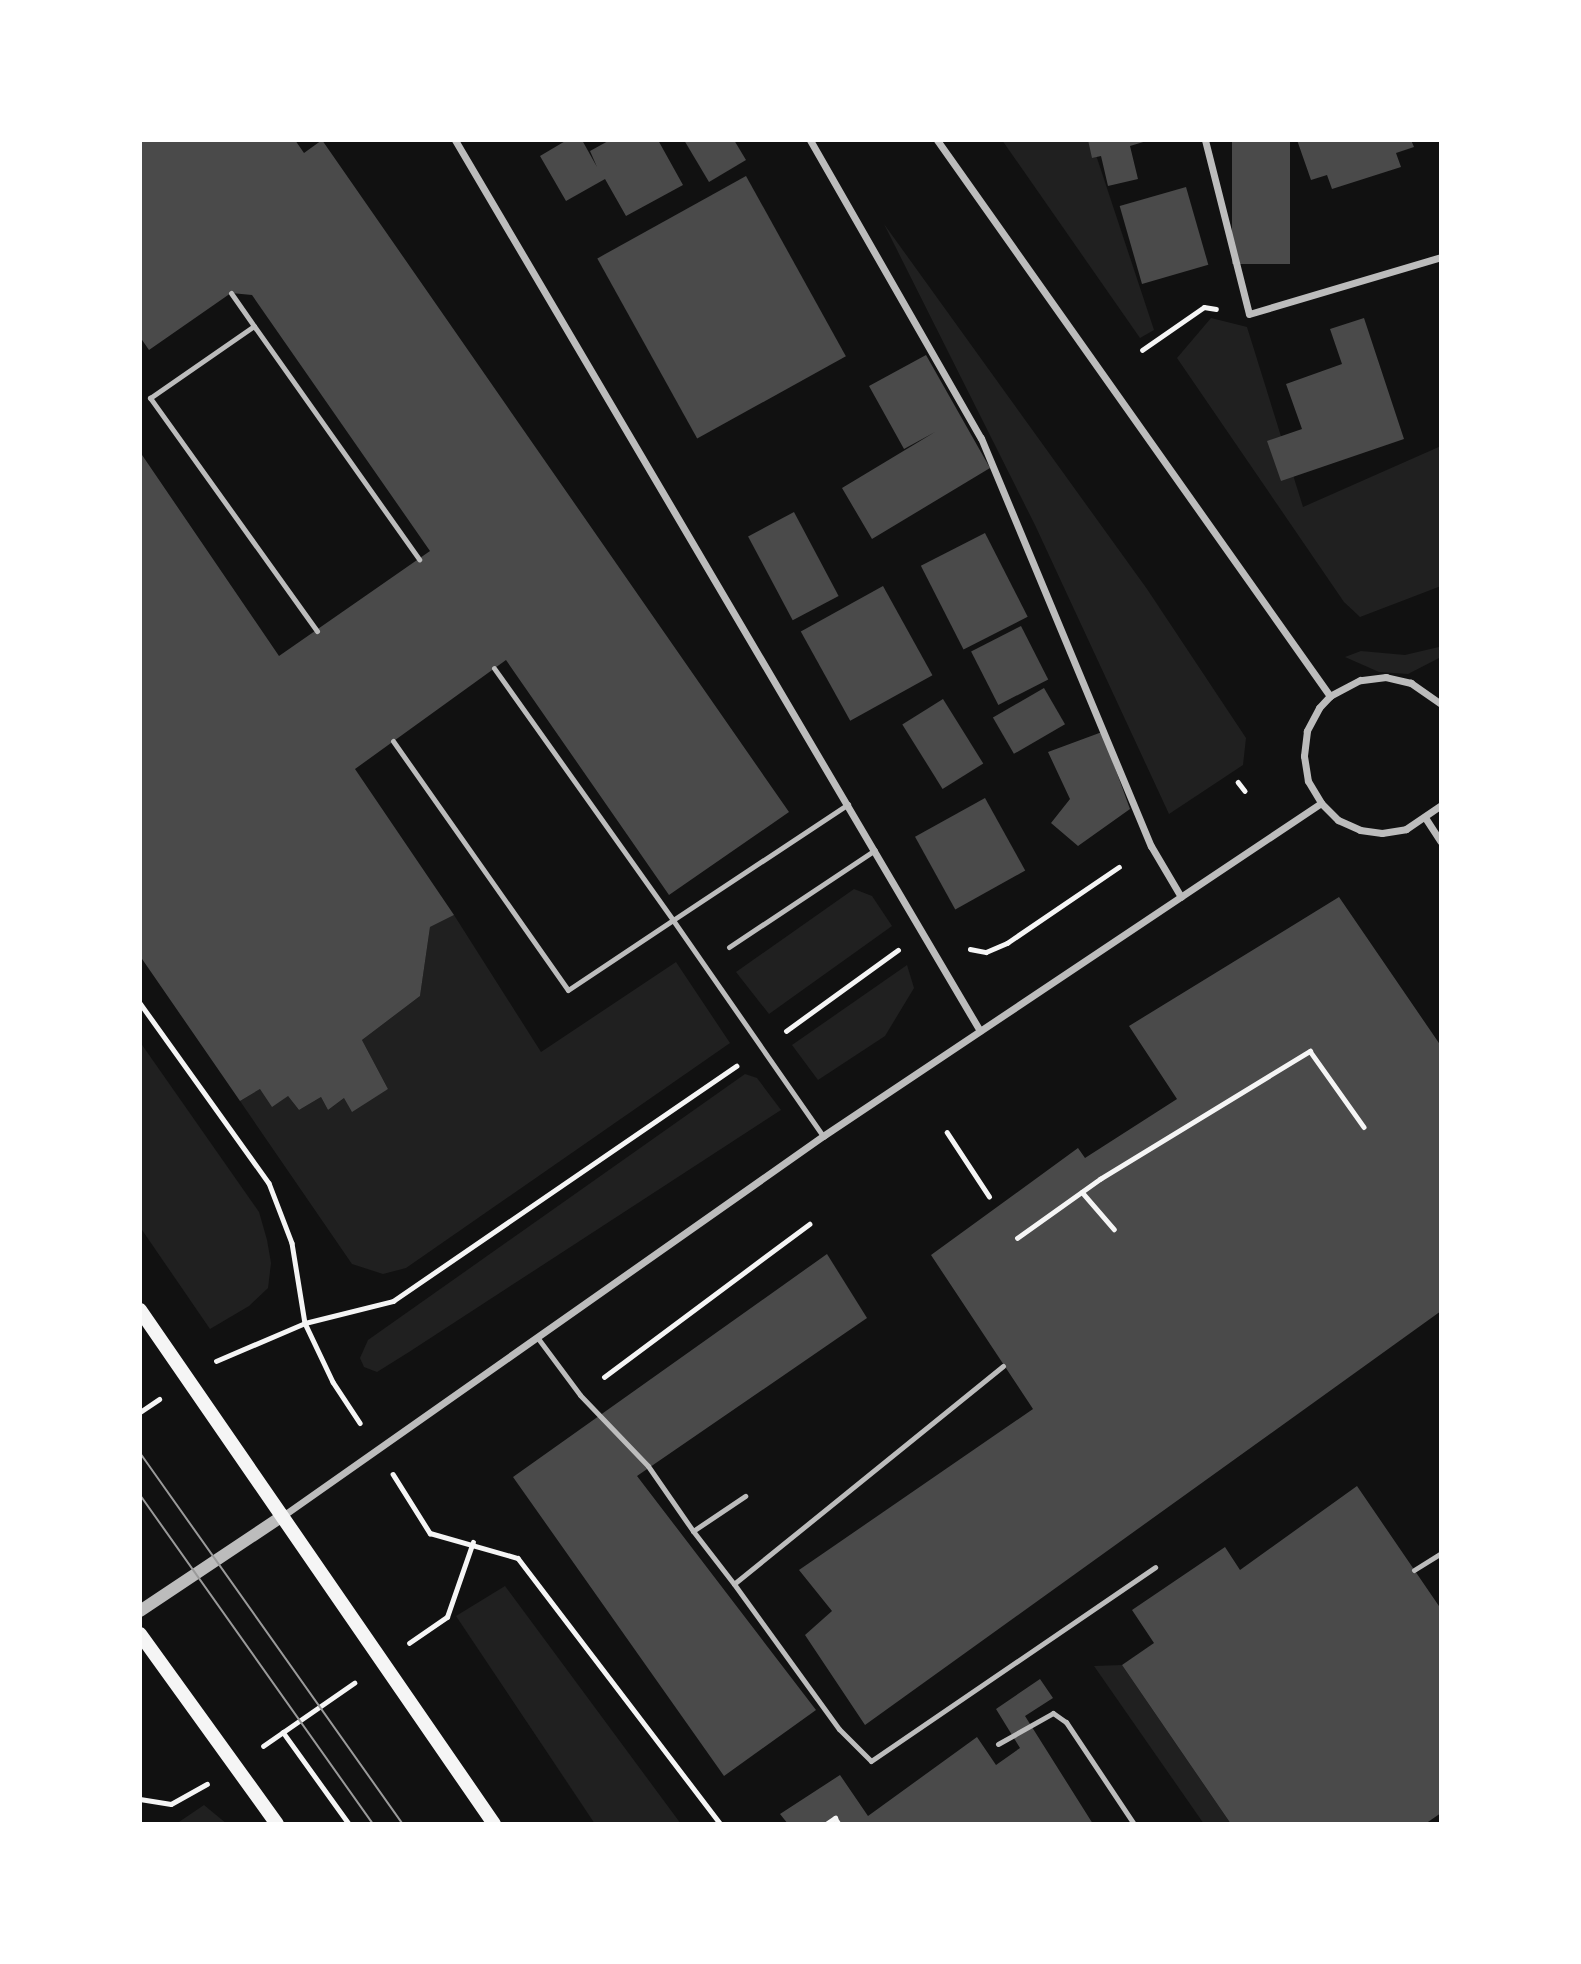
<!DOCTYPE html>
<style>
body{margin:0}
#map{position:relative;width:1581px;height:1964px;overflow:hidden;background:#111;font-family:Bitter,serif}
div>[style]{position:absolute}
.green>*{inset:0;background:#202020}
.building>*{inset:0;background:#4a4a4a;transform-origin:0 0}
.path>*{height:4.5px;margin:-2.25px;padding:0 2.25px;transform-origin:2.25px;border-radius:2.25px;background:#f5f5f5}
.service>*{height:5px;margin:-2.5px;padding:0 2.5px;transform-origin:2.5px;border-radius:2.5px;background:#bcbcbc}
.minor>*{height:7px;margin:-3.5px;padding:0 3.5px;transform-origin:3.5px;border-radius:3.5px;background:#bcbcbc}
.tertiary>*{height:12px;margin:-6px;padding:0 6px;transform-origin:6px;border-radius:6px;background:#bcbcbc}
.secondary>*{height:14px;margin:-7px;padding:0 7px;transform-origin:7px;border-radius:7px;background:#f5f5f5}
.tram>*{height:2px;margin:-1px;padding:0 1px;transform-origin:1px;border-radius:1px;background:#9a9a9a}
span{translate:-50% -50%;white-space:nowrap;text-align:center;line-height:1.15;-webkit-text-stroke:5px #fff;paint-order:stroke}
.frame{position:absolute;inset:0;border:142px solid #fff;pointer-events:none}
</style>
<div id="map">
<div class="green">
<div style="clip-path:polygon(1002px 140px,1091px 140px,1154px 330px,1140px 338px)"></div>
<div style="clip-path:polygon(884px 224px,1147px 589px,1246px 738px,1243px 765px,1169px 814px,1035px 525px)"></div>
<div style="clip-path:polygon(1211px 318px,1247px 327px,1303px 507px,1441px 446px,1441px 586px,1360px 617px,1344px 602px,1177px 358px)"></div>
<div style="clip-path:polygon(1439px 647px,1441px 657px,1408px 674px,1379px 672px,1345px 657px,1361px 651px,1405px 655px)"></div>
<div style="clip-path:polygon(854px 889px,872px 896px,892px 926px,769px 1014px,736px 972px)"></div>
<div style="clip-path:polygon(454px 915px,541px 1052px,676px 962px,730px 1043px,406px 1268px,383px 1274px,352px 1264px,240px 1101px,260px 1089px,288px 1096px,299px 1110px,321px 1097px,328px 1110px,344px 1098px,388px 1089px,362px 1040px,420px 996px,430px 927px)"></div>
<div style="clip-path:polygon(907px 965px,914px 988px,885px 1036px,818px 1080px,792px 1045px)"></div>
<div style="clip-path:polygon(140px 1042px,259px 1212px,267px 1240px,271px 1263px,268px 1288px,249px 1306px,210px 1329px,140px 1227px)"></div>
<div style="clip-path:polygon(745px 1074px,757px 1078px,781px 1110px,409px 1352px,377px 1372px,364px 1367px,360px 1358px,368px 1340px)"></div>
<div style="clip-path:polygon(505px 1586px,681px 1824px,595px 1824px,456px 1616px)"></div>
<div style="clip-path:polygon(1122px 1665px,1231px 1824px,1204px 1824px,1094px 1666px)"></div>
<div style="clip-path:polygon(204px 1805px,227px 1824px,176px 1824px)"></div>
</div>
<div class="building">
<div style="clip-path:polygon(140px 140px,295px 140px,304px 153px,322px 140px,789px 812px,669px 895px,506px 660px,355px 769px,454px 915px,430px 927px,420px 996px,362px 1040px,388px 1089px,352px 1112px,344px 1098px,328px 1110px,321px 1097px,299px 1110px,288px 1096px,272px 1107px,260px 1089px,240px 1101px,140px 956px,140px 452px,279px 656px,430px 551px,252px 295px,231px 293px,149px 350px,140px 337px)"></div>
<div style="clip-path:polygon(567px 140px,582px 140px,597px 167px,590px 151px,610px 140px,658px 140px,683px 185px,626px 216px,605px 179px,566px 201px,540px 156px)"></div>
<div style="clip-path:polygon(684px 140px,734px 140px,746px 160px,709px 182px)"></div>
<div style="clip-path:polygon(1088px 140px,1150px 140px,1130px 146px,1138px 179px,1108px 186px,1101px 156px,1092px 158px)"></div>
<div style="left:1232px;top:140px;width:58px;height:124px"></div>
<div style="clip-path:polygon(1297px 140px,1411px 140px,1414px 147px,1396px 153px,1401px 167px,1332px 189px,1327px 175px,1311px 180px)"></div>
<div style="left:746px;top:176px;width:206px;height:170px;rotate:61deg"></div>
<div style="left:1186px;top:187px;width:81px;height:69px;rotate:74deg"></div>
<div style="clip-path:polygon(1364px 318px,1404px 439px,1281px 481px,1267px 441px,1302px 429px,1286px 384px,1342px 364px,1330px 329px)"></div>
<div style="clip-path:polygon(926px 355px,990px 468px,872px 539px,842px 488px,935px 432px,904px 449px,869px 386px)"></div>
<div style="left:794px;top:512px;width:95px;height:52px;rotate:62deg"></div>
<div style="left:985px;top:533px;width:94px;height:72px;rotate:63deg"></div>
<div style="left:883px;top:586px;width:102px;height:94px;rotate:61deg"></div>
<div style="left:1021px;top:626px;width:60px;height:56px;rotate:63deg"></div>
<div style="left:1044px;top:688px;width:42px;height:59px;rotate:60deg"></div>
<div style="left:943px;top:699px;width:76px;height:48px;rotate:58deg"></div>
<div style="clip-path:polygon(1102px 732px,1130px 809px,1078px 846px,1051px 823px,1070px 799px,1048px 752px)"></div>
<div style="left:985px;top:798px;width:83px;height:80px;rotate:61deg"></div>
<div style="clip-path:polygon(1339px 897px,1441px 1046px,1441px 1311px,865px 1725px,805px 1635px,832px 1611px,799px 1570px,1033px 1409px,931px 1255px,1078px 1148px,1085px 1158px,1177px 1099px,1129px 1026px)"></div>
<div style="clip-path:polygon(827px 1254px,867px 1318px,637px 1476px,816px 1710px,724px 1776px,513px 1477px)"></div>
<div style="clip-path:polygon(1357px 1486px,1441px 1609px,1441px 1813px,1425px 1824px,1231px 1824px,1122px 1665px,1154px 1643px,1132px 1610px,1225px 1547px,1240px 1570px)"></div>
<div style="clip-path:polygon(1040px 1679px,1053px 1698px,1025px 1716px,1093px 1824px,788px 1824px,780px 1814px,840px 1775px,868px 1816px,977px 1737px,996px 1765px,1020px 1748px,996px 1709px)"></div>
</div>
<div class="path">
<div style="left:1142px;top:350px;width:75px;rotate:-34.7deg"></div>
<div style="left:1204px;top:307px;width:12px;rotate:9deg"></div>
<div style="left:1238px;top:782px;width:11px;rotate:52deg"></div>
<div style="left:970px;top:949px;width:16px;rotate:11deg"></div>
<div style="left:986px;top:952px;width:23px;rotate:-23deg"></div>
<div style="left:1007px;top:943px;width:135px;rotate:-34.2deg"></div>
<div style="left:140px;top:1003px;width:221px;rotate:54.4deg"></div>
<div style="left:269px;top:1183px;width:64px;rotate:69deg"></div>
<div style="left:292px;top:1243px;width:81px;rotate:80.8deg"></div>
<div style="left:305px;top:1323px;width:65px;rotate:64.6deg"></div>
<div style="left:333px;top:1382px;width:49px;rotate:56.6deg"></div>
<div style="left:786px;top:1031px;width:138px;rotate:-35.9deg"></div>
<div style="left:947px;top:1132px;width:77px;rotate:56.7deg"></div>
<div style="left:1082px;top:1192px;width:49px;rotate:49.1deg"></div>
<div style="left:1017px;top:1238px;width:102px;rotate:-35.4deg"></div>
<div style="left:1100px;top:1179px;width:246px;rotate:-31.4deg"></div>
<div style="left:1310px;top:1051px;width:93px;rotate:54.6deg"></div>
<div style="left:216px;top:1361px;width:97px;rotate:-23.1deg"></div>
<div style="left:305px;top:1323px;width:91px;rotate:-14deg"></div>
<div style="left:393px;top:1301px;width:416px;rotate:-34.4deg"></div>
<div style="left:604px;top:1377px;width:256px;rotate:-36.7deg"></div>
<div style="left:140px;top:1412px;width:23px;rotate:-34deg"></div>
<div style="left:393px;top:1474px;width:70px;rotate:57.9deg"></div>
<div style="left:430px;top:1533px;width:91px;rotate:15.9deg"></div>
<div style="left:518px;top:1558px;width:335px;rotate:52.7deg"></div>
<div style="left:409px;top:1643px;width:46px;rotate:-34.4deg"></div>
<div style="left:447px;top:1617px;width:79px;rotate:-70.9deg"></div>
<div style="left:283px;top:1732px;width:113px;rotate:54.3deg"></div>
<div style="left:263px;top:1746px;width:111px;rotate:-34.7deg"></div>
<div style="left:140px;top:1799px;width:31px;rotate:9deg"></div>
<div style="left:171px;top:1804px;width:41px;rotate:-29.1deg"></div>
<div style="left:826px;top:1824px;width:11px;rotate:-34deg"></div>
<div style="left:835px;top:1818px;width:7px;rotate:56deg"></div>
<div style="left:887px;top:1824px;width:2px"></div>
</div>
<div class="service">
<div style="left:231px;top:293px;width:40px;rotate:55.1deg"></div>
<div style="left:317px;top:631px;width:287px;rotate:-125.6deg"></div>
<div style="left:150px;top:398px;width:126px;rotate:-34.7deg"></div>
<div style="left:254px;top:326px;width:286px;rotate:54.7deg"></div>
<div style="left:393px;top:741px;width:304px;rotate:54.9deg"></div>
<div style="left:568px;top:990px;width:126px;rotate:-33.7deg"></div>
<div style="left:673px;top:920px;width:309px;rotate:-125.4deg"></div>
<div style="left:729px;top:947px;width:175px;rotate:-33.6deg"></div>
<div style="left:823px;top:1136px;width:263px;rotate:-124.8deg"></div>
<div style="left:673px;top:920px;width:210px;rotate:-33.5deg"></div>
<div style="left:537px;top:1337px;width:72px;rotate:53.4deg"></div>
<div style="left:580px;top:1395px;width:98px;rotate:46.2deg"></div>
<div style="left:648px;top:1466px;width:79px;rotate:55.3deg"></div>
<div style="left:693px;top:1531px;width:63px;rotate:-33.9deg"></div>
<div style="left:1003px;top:1366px;width:346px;rotate:141deg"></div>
<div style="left:734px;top:1584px;width:179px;rotate:54.1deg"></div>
<div style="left:839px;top:1729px;width:45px;rotate:45deg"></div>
<div style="left:871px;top:1761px;width:344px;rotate:-34.3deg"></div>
<div style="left:693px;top:1531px;width:67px;rotate:52.3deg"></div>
<div style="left:1414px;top:1570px;width:32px;rotate:-32deg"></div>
<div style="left:998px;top:1744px;width:63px;rotate:-29.4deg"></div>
<div style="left:1053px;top:1713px;width:16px;rotate:35deg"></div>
<div style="left:1066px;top:1722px;width:123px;rotate:56.3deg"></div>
</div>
<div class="minor">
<div style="left:455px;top:140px;width:1034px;rotate:59.49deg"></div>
<div style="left:810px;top:140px;width:344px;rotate:60.2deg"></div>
<div style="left:981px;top:438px;width:442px;rotate:67.4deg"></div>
<div style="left:1151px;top:846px;width:59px;rotate:59.5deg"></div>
<div style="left:937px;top:140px;width:681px;rotate:54.75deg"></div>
<div style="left:1205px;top:140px;width:179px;rotate:75.8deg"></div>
<div style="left:1249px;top:314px;width:200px;rotate:-16.5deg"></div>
<div style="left:1441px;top:704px;width:37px;rotate:-145deg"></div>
<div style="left:1411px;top:683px;width:26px;rotate:-167deg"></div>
<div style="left:1386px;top:677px;width:26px;rotate:173deg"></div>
<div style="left:1360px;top:680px;width:34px;rotate:152deg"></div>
<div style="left:1330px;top:696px;width:16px;rotate:133deg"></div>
<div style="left:1319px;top:708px;width:26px;rotate:118deg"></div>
<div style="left:1307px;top:731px;width:25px;rotate:97deg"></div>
<div style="left:1304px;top:756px;width:25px;rotate:81deg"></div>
<div style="left:1308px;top:781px;width:26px;rotate:59deg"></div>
<div style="left:1321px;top:803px;width:24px;rotate:45deg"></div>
<div style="left:1338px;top:820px;width:24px;rotate:24deg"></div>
<div style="left:1360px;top:830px;width:22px;rotate:8deg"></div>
<div style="left:1382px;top:833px;width:24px;rotate:-9deg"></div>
<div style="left:1406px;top:829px;width:42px;rotate:-34.4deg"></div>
<div style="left:1426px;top:819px;width:27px;rotate:57deg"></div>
<div style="left:284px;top:1515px;width:659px;rotate:-35.11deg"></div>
<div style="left:823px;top:1136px;width:599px;rotate:-33.77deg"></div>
</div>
<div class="tertiary">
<div style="left:140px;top:1611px;width:173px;rotate:-33.7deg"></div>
</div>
<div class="secondary">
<div style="left:140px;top:1310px;width:624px;rotate:55.44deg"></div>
<div style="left:140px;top:1634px;width:234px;rotate:54.2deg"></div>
</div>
<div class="tram">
<div style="left:140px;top:1453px;width:455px;rotate:54.7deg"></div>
<div style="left:140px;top:1495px;width:403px;rotate:54.7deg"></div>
</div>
<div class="frame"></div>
</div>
